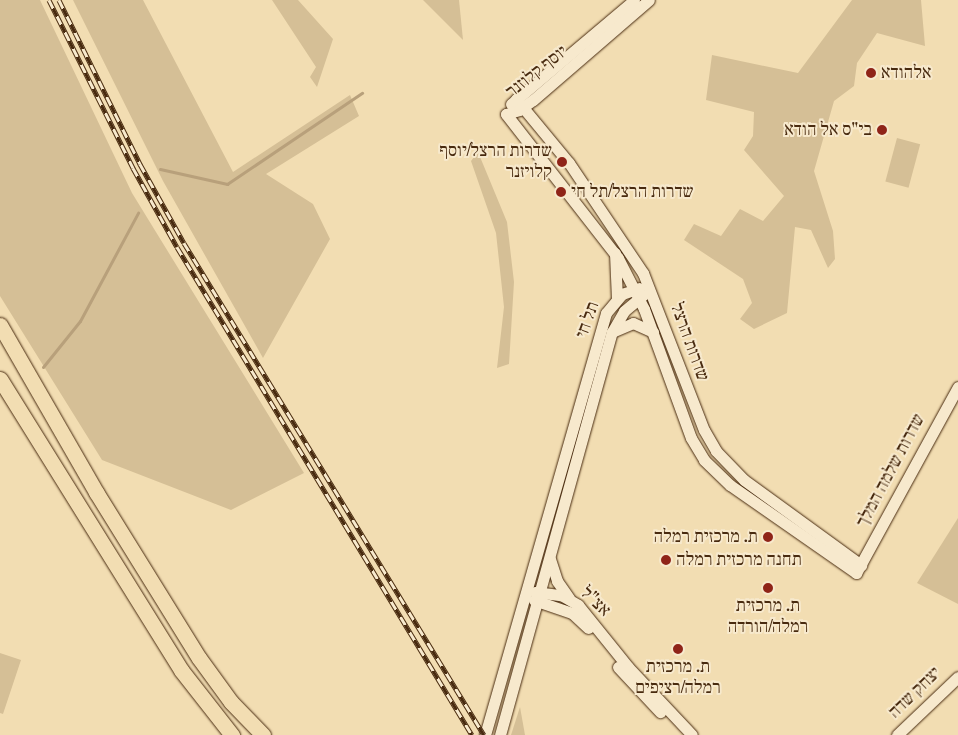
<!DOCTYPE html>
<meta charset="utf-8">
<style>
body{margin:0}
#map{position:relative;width:958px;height:735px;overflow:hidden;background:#f2ddb2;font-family:"Libre Bodoni","Frank Ruhl Libre",serif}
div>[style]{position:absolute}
.green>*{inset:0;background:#d5bf96;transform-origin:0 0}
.stream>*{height:3px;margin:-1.5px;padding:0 1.5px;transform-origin:1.5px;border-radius:1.5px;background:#b8a07b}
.roads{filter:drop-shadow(0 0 1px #482a0f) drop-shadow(0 0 1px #482a0f)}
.secondary>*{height:11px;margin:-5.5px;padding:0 5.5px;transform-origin:5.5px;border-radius:5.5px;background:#f7e9cd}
.highway>*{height:15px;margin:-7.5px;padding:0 7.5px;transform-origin:7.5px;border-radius:7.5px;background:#f2ddb2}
.rail>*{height:5px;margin-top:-2.5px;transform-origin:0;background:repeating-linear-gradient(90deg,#f7e9cd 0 9px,#482a0f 0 18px);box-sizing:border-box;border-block:1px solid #482a0f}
.dots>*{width:14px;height:14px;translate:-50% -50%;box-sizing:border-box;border:2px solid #f7e9cd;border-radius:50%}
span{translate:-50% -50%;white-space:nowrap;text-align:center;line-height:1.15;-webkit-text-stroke:4px #f7e9cd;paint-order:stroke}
.street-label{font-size:18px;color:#482a0f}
.poi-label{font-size:18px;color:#482a0f}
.left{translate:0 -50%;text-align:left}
.right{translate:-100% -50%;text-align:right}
</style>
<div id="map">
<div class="green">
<div style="clip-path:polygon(0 0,40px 0,132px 193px,304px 473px,231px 510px,102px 460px,0 296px)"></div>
<div style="clip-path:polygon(73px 0,143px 0,233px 172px,350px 95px,359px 116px,266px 174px,313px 204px,330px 239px,263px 358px,163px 181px)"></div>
<div style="clip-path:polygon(272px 0,298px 0,333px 39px,317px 87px,310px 77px,316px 67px)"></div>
<div style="clip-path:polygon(423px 0,459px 0,463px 40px)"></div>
<div style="clip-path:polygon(852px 0,921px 0,925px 46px,877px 33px,857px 63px,854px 86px,834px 101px,814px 171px,833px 231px,835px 259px,828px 268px,811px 230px,795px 227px,787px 313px,754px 329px,740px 319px,752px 303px,743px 279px,684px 240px,694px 224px,721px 236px,740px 209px,763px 221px,784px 196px,744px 150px,753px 136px,754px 112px,706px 100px,712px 55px,798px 73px)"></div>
<div style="left:897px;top:138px;width:24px;height:45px;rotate:15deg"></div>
<div style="clip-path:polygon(478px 152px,507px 222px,514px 282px,509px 364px,497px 368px,504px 307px,496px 233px,471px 161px)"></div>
<div style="clip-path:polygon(958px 518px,958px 604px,917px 583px)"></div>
<div style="clip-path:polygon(0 653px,21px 660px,3px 714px,0 713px)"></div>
<div style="clip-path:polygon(520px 707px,525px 735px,511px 735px)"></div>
</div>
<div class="stream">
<div style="left:160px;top:169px;width:69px;rotate:12.6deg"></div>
<div style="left:227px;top:184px;width:163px;rotate:-34deg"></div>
<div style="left:43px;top:367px;width:59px;rotate:-51.2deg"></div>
<div style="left:80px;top:321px;width:123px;rotate:-61.8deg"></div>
</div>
<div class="roads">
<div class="secondary">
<div style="left:516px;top:99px;width:83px;rotate:50.4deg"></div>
<div style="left:569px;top:163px;width:133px;rotate:56.1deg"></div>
<div style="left:643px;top:273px;width:168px;rotate:68.8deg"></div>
<div style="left:704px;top:430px;width:24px;rotate:60deg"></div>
<div style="left:716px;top:451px;width:40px;rotate:46deg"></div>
<div style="left:744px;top:480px;width:145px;rotate:36deg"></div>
<div style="left:511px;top:104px;width:161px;rotate:-40.2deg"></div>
<div style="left:506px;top:114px;width:182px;rotate:52.1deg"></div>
<div style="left:618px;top:258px;width:57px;rotate:63deg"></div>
<div style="left:644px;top:309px;width:137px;rotate:70deg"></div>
<div style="left:691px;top:438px;width:26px;rotate:59deg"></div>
<div style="left:704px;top:460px;width:36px;rotate:44deg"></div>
<div style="left:730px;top:485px;width:154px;rotate:34.9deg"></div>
<div style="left:856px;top:573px;width:212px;rotate:-61.3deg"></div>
<div style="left:506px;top:114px;width:14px;rotate:-17deg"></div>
<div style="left:519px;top:110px;width:17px;rotate:-36deg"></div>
<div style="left:533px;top:100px;width:153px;rotate:-40.8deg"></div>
<div style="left:615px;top:253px;width:45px;rotate:87.5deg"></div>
<div style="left:612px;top:332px;width:23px;rotate:-23deg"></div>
<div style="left:633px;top:323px;width:22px;rotate:24deg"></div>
<div style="left:550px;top:559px;width:23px;rotate:72deg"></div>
<div style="left:557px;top:581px;width:21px;rotate:55deg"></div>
<div style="left:535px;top:592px;width:26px;rotate:7deg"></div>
<div style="left:561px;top:595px;width:20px;rotate:30deg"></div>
<div style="left:578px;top:605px;width:80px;rotate:51.1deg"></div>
<div style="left:628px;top:667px;width:93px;rotate:46.7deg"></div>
<div style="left:534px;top:600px;width:40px;rotate:18.9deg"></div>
<div style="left:572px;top:613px;width:22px;rotate:43deg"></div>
<div style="left:618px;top:667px;width:62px;rotate:47deg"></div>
<div style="left:485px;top:735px;width:439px;rotate:-74deg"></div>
<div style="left:606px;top:313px;width:25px;rotate:-50deg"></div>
<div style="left:622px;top:294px;width:18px;rotate:-19deg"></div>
<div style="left:500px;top:735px;width:418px;rotate:-74.5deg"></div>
<div style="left:612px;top:332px;width:24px;rotate:-60deg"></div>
<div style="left:624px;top:311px;width:25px;rotate:-40deg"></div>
<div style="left:897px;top:735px;width:84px;rotate:-43.6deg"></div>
</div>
<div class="highway">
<div style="left:0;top:325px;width:193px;rotate:60.1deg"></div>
<div style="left:96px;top:492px;width:195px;rotate:58.2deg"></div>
<div style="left:199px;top:658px;width:54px;rotate:54deg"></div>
<div style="left:231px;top:702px;width:46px;rotate:45.9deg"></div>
<div style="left:0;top:379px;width:343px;rotate:58.1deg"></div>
<div style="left:181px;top:670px;width:83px;rotate:51.9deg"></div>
</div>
</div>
<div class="rail">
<div style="left:49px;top:0;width:188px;rotate:63.4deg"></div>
<div style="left:133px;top:168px;width:90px;rotate:60.9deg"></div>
<div style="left:177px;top:247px;width:570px;rotate:58.85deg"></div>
<div style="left:59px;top:0;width:183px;rotate:63.7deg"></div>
<div style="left:140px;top:164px;width:90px;rotate:60.9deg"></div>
<div style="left:184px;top:243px;width:576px;rotate:58.63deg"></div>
</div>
<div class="dots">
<div style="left:871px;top:73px;background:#8f2418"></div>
<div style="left:882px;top:130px;background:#8f2418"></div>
<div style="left:562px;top:162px;background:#8f2418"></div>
<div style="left:561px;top:192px;background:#8f2418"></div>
<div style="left:768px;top:537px;background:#8f2418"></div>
<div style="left:666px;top:560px;background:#8f2418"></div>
<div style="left:768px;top:588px;background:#8f2418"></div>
<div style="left:678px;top:649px;background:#8f2418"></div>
</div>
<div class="street-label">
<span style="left:537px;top:72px;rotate:-38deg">יוסף קלוזנר</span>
<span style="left:588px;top:320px;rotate:-70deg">תל חי</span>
<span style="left:689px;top:342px;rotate:70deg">שדרות הרצל</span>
<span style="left:891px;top:471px;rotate:-62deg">שדרות שלמה המלך</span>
<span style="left:595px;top:602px;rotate:44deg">אצ"ל</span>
<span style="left:915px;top:693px;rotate:-44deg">יצחק שדה</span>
</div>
<div class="poi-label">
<span class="left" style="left:881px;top:73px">אלהודא</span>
<span class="right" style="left:872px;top:130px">בי"ס אל הודא</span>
<span class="right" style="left:552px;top:162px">שדרות הרצל/יוסף<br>קלויזנר</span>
<span class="left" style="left:571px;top:192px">שדרות הרצל/תל חי</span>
<span class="right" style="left:758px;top:537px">ת. מרכזית רמלה</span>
<span class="left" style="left:676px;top:560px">תחנה מרכזית רמלה</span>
<span style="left:768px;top:617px">ת. מרכזית<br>רמלה/הורדה</span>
<span style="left:678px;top:678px">ת. מרכזית<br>רמלה/רציפים</span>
</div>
</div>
